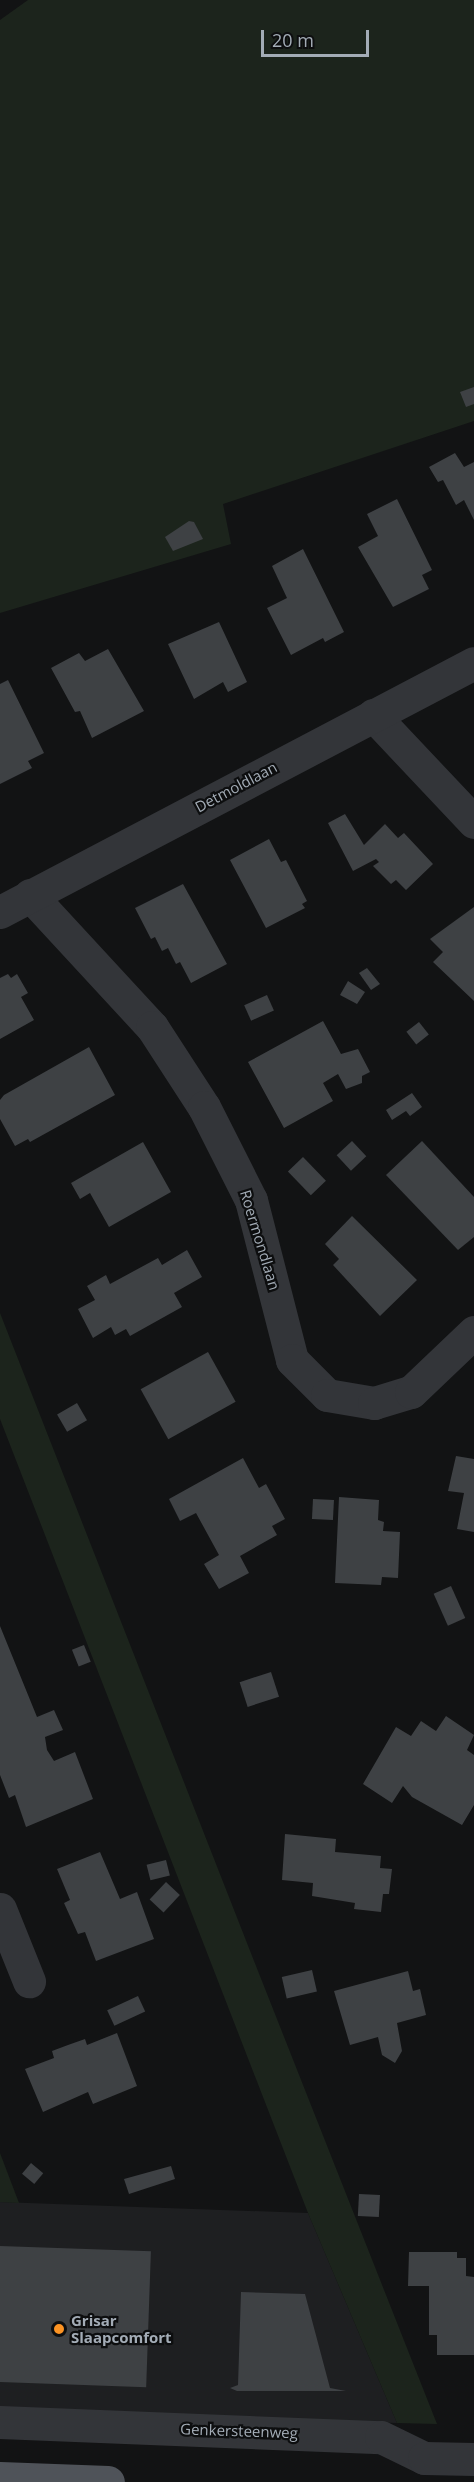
<!DOCTYPE html>
<style>
body{margin:0}
#map{position:relative;width:474px;height:2482px;overflow:hidden;background:#121314;font-family:"Open Sans",sans-serif}
div>[style]{position:absolute}
.built>*{inset:0;background:#1e1f21}
.green>*{inset:0;background:#1c241c}
.building>*{inset:0;background:#3e4144;transform-origin:0 0}
.street>*{height:33px;margin:-16.5px;padding:0 16.5px;transform-origin:16.5px;border-radius:16.5px;background:#333539}
.primary>*{height:33px;margin:-16.5px;padding:0 16.5px;transform-origin:16.5px;border-radius:16.5px;background:#4f5359}
.dots>*{width:16px;height:16px;translate:-50% -50%;box-sizing:border-box;border:3px solid #0d0e0f;border-radius:50%}
span{translate:-50% -50%;white-space:nowrap;text-align:center;line-height:1.15;-webkit-text-stroke:4.5px #0d0e0f;paint-order:stroke}
.street-label{font-size:15px;color:#a3acb6}
.poi-label{font-size:15px;color:#a3acb6;font-weight:700}
.left{translate:0 -50%;text-align:left}
.scale{position:absolute;left:261px;top:30px;width:108px;height:27px;box-sizing:border-box;border:3px solid #a3acb6;border-top:0;padding-left:8px;font-size:18px;line-height:21px;white-space:nowrap;color:#a3acb6;-webkit-text-stroke:4px #0d0e0f;paint-order:stroke}
</style>
<div id="map">
<div class="built">
<div style="clip-path:polygon(0 2202px,308px 2213px,397px 2423px,0 2409px)"></div>
</div>
<div class="green">
<div style="clip-path:polygon(28px 0,474px 0,474px 421px,223px 504px,231px 544px,0 613px,0 20px)"></div>
<div style="clip-path:polygon(0 1313px,258px 1971px,437px 2424px,397px 2423px,308px 2213px,0 1419px)"></div>
<div style="clip-path:polygon(0 2153px,19px 2203px,0 2202px)"></div>
</div>
<div class="building">
<div style="clip-path:polygon(474px 387px,474px 404px,466px 407px,460px 392px)"></div>
<div style="clip-path:polygon(455px 453px,464px 467px,474px 462px,474px 520px,464px 500px,456px 505px,443px 480px,438px 482px,429px 467px)"></div>
<div style="clip-path:polygon(397px 499px,432px 570px,422px 575px,429px 589px,393px 607px,358px 547px,378px 536px,367px 514px)"></div>
<div style="clip-path:polygon(189px 521px,194px 522px,203px 539px,173px 551px,165px 537px)"></div>
<div style="clip-path:polygon(303px 549px,344px 632px,325px 642px,323px 638px,291px 655px,267px 608px,287px 598px,272px 566px)"></div>
<div style="clip-path:polygon(219px 622px,247px 682px,228px 692px,223px 682px,194px 699px,168px 644px)"></div>
<div style="clip-path:polygon(108px 649px,144px 711px,92px 738px,80px 711px,75px 712px,51px 668px,79px 653px,85px 661px)"></div>
<div style="clip-path:polygon(8px 680px,44px 753px,28px 761px,32px 768px,0 784px,0 684px)"></div>
<div style="clip-path:polygon(345px 814px,364px 845px,385px 824px,398px 838px,404px 833px,433px 864px,406px 890px,396px 880px,391px 884px,373px 866px,379px 862px,376px 859px,353px 871px,328px 823px)"></div>
<div style="clip-path:polygon(269px 839px,281px 862px,286px 860px,307px 901px,302px 904px,305px 908px,266px 928px,230px 860px)"></div>
<div style="clip-path:polygon(183px 884px,227px 964px,191px 983px,180px 962px,176px 964px,168px 948px,162px 951px,155px 937px,151px 939px,135px 908px)"></div>
<div style="clip-path:polygon(474px 907px,474px 1001px,433px 962px,443px 952px,430px 939px)"></div>
<div style="clip-path:polygon(367px 968px,380px 984px,371px 990px,359px 973px)"></div>
<div style="clip-path:polygon(8px 974px,11px 978px,17px 974px,28px 993px,21px 997px,34px 1020px,0 1039px,0 978px)"></div>
<div style="clip-path:polygon(348px 981px,365px 992px,357px 1004px,340px 995px)"></div>
<div style="left:267px;top:995px;width:17px;height:25px;rotate:66deg"></div>
<div style="clip-path:polygon(323px 1021px,341px 1054px,358px 1049px,370px 1072px,362px 1076px,362px 1083px,346px 1089px,338px 1074px,323px 1083px,333px 1101px,284px 1128px,248px 1062px)"></div>
<div style="left:419px;top:1022px;width:16px;height:16px;rotate:52deg"></div>
<div style="clip-path:polygon(89px 1047px,115px 1095px,30px 1142px,28px 1139px,15px 1146px,0 1119px,0 1100px,4px 1095px)"></div>
<div style="clip-path:polygon(412px 1093px,422px 1107px,410px 1116px,406px 1111px,392px 1120px,386px 1110px)"></div>
<div style="left:352px;top:1141px;width:21px;height:21px;rotate:47deg"></div>
<div style="clip-path:polygon(422px 1141px,474px 1197px,474px 1237px,458px 1250px,386px 1175px)"></div>
<div style="clip-path:polygon(143px 1142px,171px 1192px,109px 1227px,90px 1193px,80px 1199px,71px 1183px)"></div>
<div style="left:303px;top:1157px;width:33px;height:21px;rotate:46deg"></div>
<div style="clip-path:polygon(352px 1216px,417px 1280px,380px 1316px,333px 1265px,339px 1259px,325px 1244px)"></div>
<div style="clip-path:polygon(187px 1250px,202px 1277px,174px 1293px,182px 1307px,130px 1336px,126px 1329px,115px 1335px,111px 1327px,93px 1338px,78px 1309px,95px 1300px,87px 1286px,106px 1275px,110px 1284px,158px 1258px,162px 1265px)"></div>
<div style="left:208px;top:1352px;width:57px;height:77px;rotate:61deg"></div>
<div style="left:77px;top:1403px;width:20px;height:23px;rotate:60deg"></div>
<div style="clip-path:polygon(456px 1456px,474px 1459px,474px 1532px,457px 1529px,464px 1493px,448px 1491px)"></div>
<div style="clip-path:polygon(243px 1458px,259px 1488px,266px 1484px,285px 1519px,272px 1526px,277px 1535px,240px 1556px,249px 1573px,219px 1589px,204px 1564px,219px 1555px,196px 1513px,180px 1521px,169px 1499px)"></div>
<div style="clip-path:polygon(339px 1497px,379px 1500px,378px 1520px,384px 1522px,383px 1531px,400px 1532px,398px 1578px,382px 1577px,381px 1585px,335px 1583px)"></div>
<div style="left:313px;top:1499px;width:21px;height:20px;rotate:3deg"></div>
<div style="left:451px;top:1586px;width:35px;height:19px;rotate:66deg"></div>
<div style="clip-path:polygon(0 1626px,37px 1717px,54px 1710px,63px 1730px,45px 1737px,47px 1750px,54px 1761px,75px 1752px,93px 1799px,26px 1827px,15px 1795px,9px 1798px,0 1775px)"></div>
<div style="left:84px;top:1645px;width:18px;height:13px;rotate:68deg"></div>
<div style="left:271px;top:1672px;width:26px;height:33px;rotate:72deg"></div>
<div style="clip-path:polygon(446px 1716px,474px 1735px,467px 1750px,474px 1755px,474px 1805px,462px 1825px,412px 1797px,403px 1786px,392px 1803px,363px 1784px,396px 1727px,411px 1736px,421px 1721px,436px 1731px)"></div>
<div style="clip-path:polygon(285px 1834px,336px 1839px,335px 1852px,381px 1856px,380px 1868px,392px 1869px,389px 1894px,383px 1894px,381px 1912px,354px 1909px,355px 1903px,312px 1896px,313px 1883px,282px 1880px)"></div>
<div style="clip-path:polygon(100px 1852px,120px 1899px,137px 1892px,154px 1939px,96px 1961px,85px 1932px,78px 1934px,64px 1903px,70px 1900px,57px 1869px)"></div>
<div style="left:166px;top:1860px;width:16px;height:20px;rotate:76deg"></div>
<div style="left:166px;top:1882px;width:19px;height:24px;rotate:43deg"></div>
<div style="left:312px;top:1970px;width:22px;height:31px;rotate:77deg"></div>
<div style="clip-path:polygon(408px 1971px,413px 1991px,420px 1989px,426px 2015px,397px 2023px,402px 2051px,395px 2063px,382px 2055px,378px 2037px,350px 2045px,334px 1991px)"></div>
<div style="left:138px;top:1996px;width:17px;height:34px;rotate:65deg"></div>
<div style="clip-path:polygon(117px 2033px,137px 2086px,93px 2104px,88px 2092px,43px 2112px,25px 2069px,54px 2058px,52px 2051px,68px 2045px,85px 2039px,87px 2045px)"></div>
<div style="left:31px;top:2163px;width:16px;height:14px;rotate:40deg"></div>
<div style="clip-path:polygon(171px 2166px,175px 2179px,129px 2194px,124px 2179px)"></div>
<div style="left:359px;top:2194px;width:21px;height:22px;rotate:3deg"></div>
<div style="left:0;top:2246px;width:151px;height:136px;rotate:2deg"></div>
<div style="clip-path:polygon(409px 2252px,457px 2252px,457px 2258px,466px 2258px,466px 2276px,474px 2277px,474px 2355px,437px 2355px,437px 2335px,429px 2335px,429px 2286px,408px 2286px)"></div>
<div style="clip-path:polygon(241px 2292px,305px 2294px,330px 2388px,346px 2391px,237px 2391px,230px 2388px,238px 2385px)"></div>
</div>
<div class="street">
<div style="left:373px;top:715px;width:147px;rotate:46.7deg"></div>
<div style="left:30px;top:895px;width:180px;rotate:47.3deg"></div>
<div style="left:152px;top:1027px;width:95px;rotate:57deg"></div>
<div style="left:204px;top:1107px;width:104px;rotate:63.2deg"></div>
<div style="left:251px;top:1200px;width:165px;rotate:75.6deg"></div>
<div style="left:292px;top:1360px;width:49px;rotate:45deg"></div>
<div style="left:327px;top:1395px;width:48px;rotate:9.7deg"></div>
<div style="left:374px;top:1403px;width:39px;rotate:-17deg"></div>
<div style="left:411px;top:1392px;width:87px;rotate:-43.6deg"></div>
<div style="left:0;top:912px;width:535px;rotate:-27.71deg"></div>
<div style="left:0;top:1909px;width:78px;rotate:68.1deg"></div>
<div style="left:0;top:2422px;width:381px;rotate:2.3deg"></div>
<div style="left:381px;top:2437px;width:48px;rotate:26deg"></div>
<div style="left:424px;top:2458px;width:50px;rotate:1.1deg"></div>
</div>
<div class="primary">
<div style="left:0;top:2478px;width:108px;rotate:2.1deg"></div>
</div>
<div class="dots">
<div style="left:59px;top:2329px;background:#fc9323"></div>
</div>
<div class="street-label">
<span style="left:236px;top:787px;rotate:-28deg">Detmoldlaan</span>
<span style="left:260px;top:1240px;rotate:73deg">Roermondlaan</span>
<span style="left:239px;top:2431px;rotate:2deg">Genkersteenweg</span>
</div>
<div class="poi-label">
<span class="left" style="left:71px;top:2329px">Grisar<br>Slaapcomfort</span>
</div>
<div class="scale">20 m</div>
</div>
